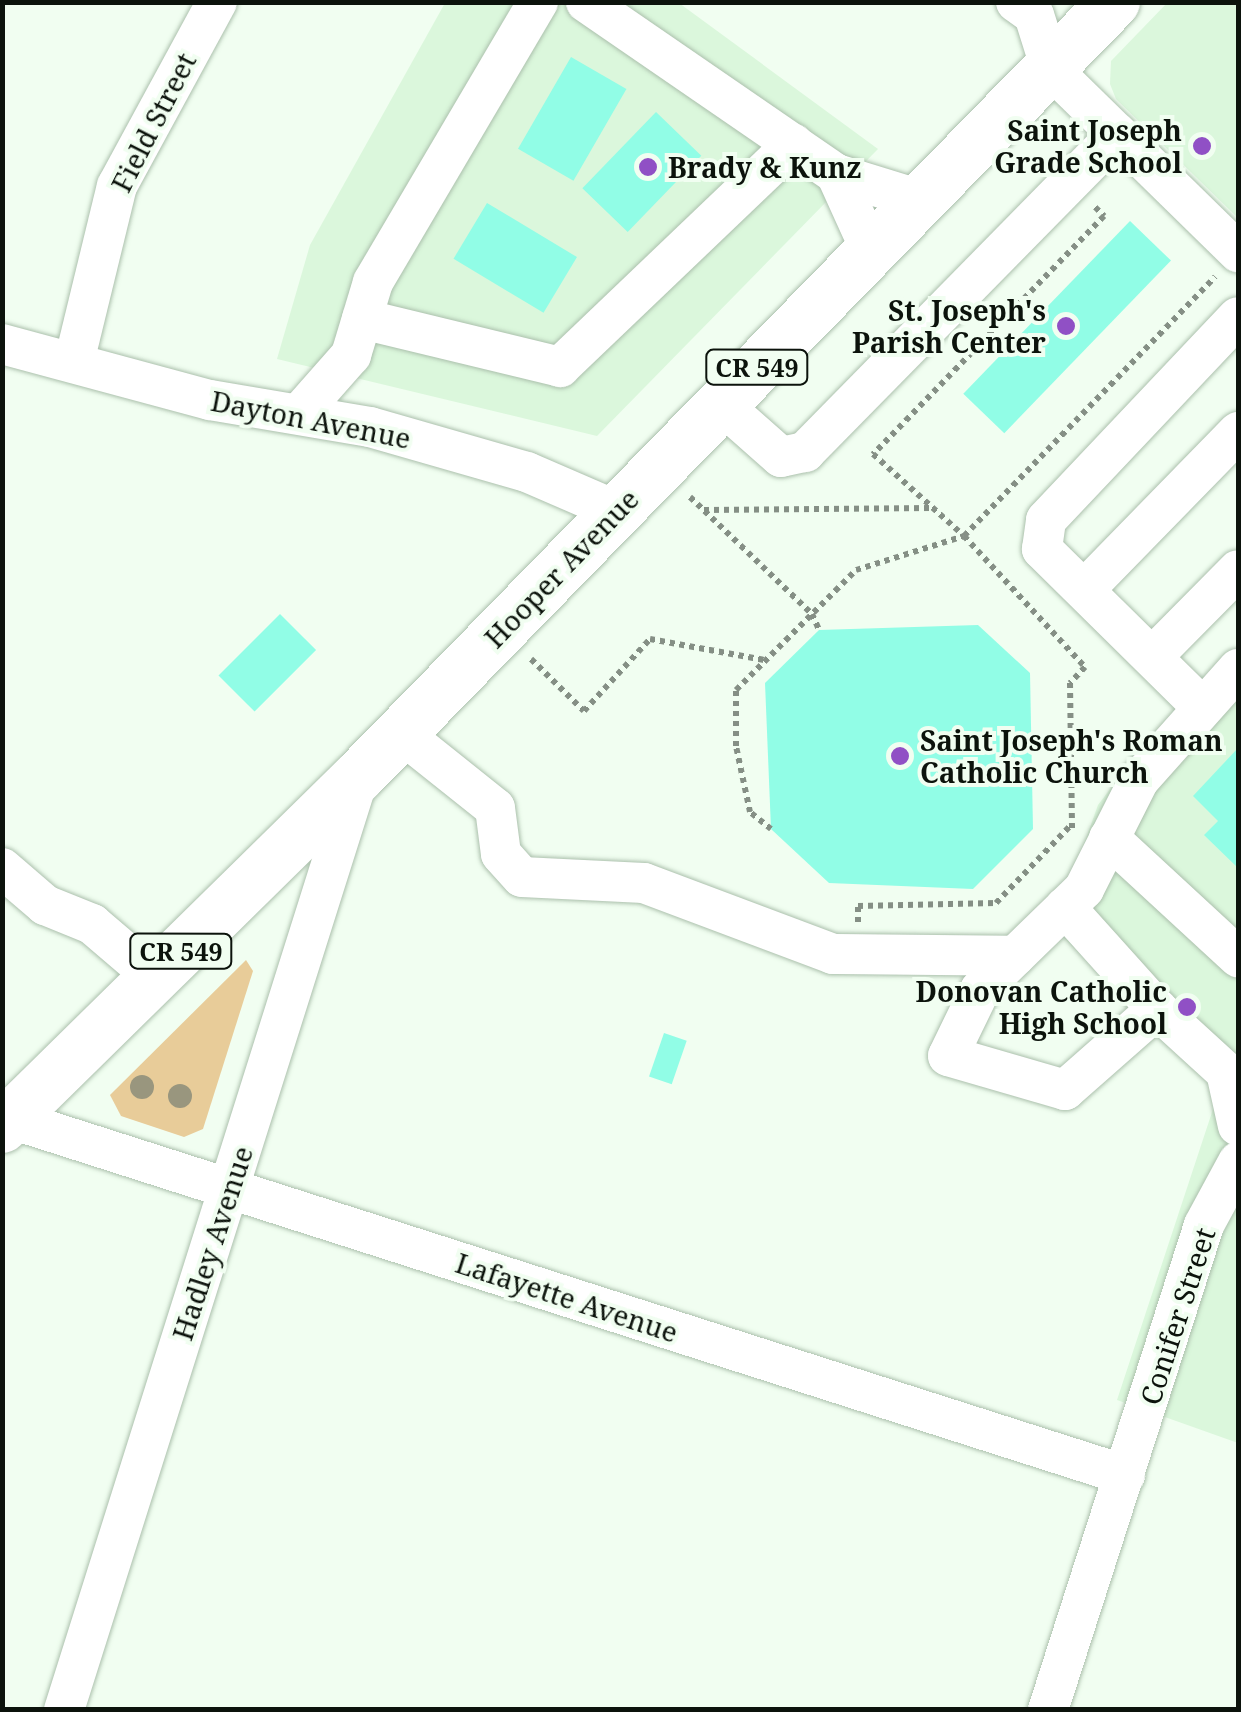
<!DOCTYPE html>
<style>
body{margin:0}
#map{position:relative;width:1241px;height:1712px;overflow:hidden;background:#f1fef1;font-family:"Noto Serif",serif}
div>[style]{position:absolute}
.built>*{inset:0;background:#dbf7dc}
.green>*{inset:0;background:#e8cc99}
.building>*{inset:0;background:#91fde6;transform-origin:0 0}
.path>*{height:6px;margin-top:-3px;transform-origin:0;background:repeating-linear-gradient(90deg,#858f85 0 5px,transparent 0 10px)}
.roads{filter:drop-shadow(0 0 2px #abc0ac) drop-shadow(0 0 2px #abc0ac)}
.minor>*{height:40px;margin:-20px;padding:0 20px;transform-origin:20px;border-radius:20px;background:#fff}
.major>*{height:52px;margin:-26px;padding:0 26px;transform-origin:26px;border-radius:26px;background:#fff}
.trees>*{width:24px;height:24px;margin:-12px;border-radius:50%;background:#99967e}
.dots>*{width:28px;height:28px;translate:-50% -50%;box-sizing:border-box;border:5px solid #f1fef1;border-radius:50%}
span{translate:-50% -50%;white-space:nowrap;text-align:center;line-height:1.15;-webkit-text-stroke:8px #f1fef1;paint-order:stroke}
.shield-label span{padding:2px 8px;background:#f1fef1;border:2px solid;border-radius:8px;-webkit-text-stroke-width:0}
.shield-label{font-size:25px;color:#0c130c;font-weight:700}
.street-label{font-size:28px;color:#0c130c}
.poi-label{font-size:28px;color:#0c130c;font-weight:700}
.right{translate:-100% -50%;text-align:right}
.left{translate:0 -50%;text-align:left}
.frame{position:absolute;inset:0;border:5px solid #0c130c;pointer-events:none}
</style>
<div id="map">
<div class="built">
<div style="clip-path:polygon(1168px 2px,1238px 3px,1238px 218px,1116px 99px,1110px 84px,1111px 61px)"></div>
<div style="clip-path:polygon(445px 3px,679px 3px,878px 149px,597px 436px,277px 359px,310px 245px)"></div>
<div style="clip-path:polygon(1238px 649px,1238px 1443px,1117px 1400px,1217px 1097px,1205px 1075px,1064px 938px,1074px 872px,1098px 805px,1143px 746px)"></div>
</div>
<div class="green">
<div style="clip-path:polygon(246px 960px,253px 971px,203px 1129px,184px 1137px,121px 1116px,110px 1095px)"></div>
</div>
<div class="building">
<div style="left:571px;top:57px;width:64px;height:106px;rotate:30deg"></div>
<div style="left:656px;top:112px;width:63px;height:106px;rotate:44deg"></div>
<div style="left:487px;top:203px;width:105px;height:65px;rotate:31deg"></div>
<div style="left:1130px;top:221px;width:57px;height:240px;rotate:44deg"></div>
<div style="left:280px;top:614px;width:51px;height:87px;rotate:45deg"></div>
<div style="clip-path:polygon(978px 625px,1030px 673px,1033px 829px,973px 889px,829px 883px,771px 829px,765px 683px,819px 630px)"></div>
<div style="clip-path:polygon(1238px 748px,1238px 868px,1204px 835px,1218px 821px,1193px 796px)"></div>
<div style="left:664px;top:1033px;width:24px;height:46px;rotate:19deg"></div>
</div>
<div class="path">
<div style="left:1095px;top:207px;width:13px;rotate:45deg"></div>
<div style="left:1104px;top:216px;width:332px;rotate:134.1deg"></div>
<div style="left:873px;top:454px;width:122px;rotate:42deg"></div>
<div style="left:964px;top:536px;width:361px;rotate:-45.9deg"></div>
<div style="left:690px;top:497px;width:169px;rotate:43.8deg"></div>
<div style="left:812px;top:614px;width:17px;rotate:66deg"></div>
<div style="left:704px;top:510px;width:228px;rotate:-0.5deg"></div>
<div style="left:531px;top:659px;width:74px;rotate:44.5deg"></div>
<div style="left:584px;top:711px;width:98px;rotate:-47.5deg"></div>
<div style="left:650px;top:639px;width:116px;rotate:10.4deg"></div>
<div style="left:771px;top:829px;width:27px;rotate:-141deg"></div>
<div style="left:750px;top:812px;width:67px;rotate:-102deg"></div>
<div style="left:736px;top:746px;width:56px;rotate:-90deg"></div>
<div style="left:736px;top:690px;width:170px;rotate:-45deg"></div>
<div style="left:856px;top:570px;width:113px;rotate:-17.5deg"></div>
<div style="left:964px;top:536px;width:178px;rotate:47.3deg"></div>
<div style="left:1085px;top:667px;width:22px;rotate:133deg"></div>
<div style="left:1070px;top:683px;width:148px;rotate:89.2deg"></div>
<div style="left:858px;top:922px;width:16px;rotate:-90deg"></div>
<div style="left:858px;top:906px;width:138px;rotate:-1.2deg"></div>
<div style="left:996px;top:903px;width:108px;rotate:-46.1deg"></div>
</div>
<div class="roads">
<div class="minor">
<div style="left:586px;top:2px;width:303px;rotate:34.5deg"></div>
<div style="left:1016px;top:2px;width:22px;rotate:36deg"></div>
<div style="left:1034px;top:15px;width:57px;rotate:72.5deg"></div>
<div style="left:1051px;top:69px;width:262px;rotate:44.4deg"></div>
<div style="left:871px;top:251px;width:85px;rotate:-114.4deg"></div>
<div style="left:836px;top:174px;width:89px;rotate:17deg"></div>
<div style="left:362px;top:319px;width:204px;rotate:13.6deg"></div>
<div style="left:560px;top:367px;width:323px;rotate:-43.7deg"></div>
<div style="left:2px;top:344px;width:215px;rotate:15.1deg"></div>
<div style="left:210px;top:400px;width:162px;rotate:9.6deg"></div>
<div style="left:370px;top:427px;width:163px;rotate:16deg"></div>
<div style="left:527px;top:472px;width:96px;rotate:23.4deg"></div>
<div style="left:74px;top:362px;width:181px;rotate:-76.3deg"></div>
<div style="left:117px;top:186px;width:209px;rotate:-61.5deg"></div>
<div style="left:721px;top:404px;width:80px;rotate:41.5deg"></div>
<div style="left:781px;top:457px;width:25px;rotate:-12deg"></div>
<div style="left:805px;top:452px;width:446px;rotate:-45.5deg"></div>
<div style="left:299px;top:414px;width:79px;rotate:-48.6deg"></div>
<div style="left:351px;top:355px;width:76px;rotate:-73.2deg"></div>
<div style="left:373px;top:282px;width:325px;rotate:-59.5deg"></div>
<div style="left:1084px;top:590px;width:221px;rotate:-45.7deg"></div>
<div style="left:1152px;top:657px;width:122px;rotate:-45.3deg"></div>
<div style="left:1238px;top:669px;width:149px;rotate:131.7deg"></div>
<div style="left:1139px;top:780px;width:122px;rotate:116.8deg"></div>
<div style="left:1084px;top:889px;width:145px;rotate:135.8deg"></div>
<div style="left:980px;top:990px;width:73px;rotate:115.9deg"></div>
<div style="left:948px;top:1056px;width:122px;rotate:16.2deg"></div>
<div style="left:1065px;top:1090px;width:123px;rotate:-41.4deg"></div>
<div style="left:1157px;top:1009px;width:93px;rotate:42.4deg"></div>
<div style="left:1226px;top:1072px;width:55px;rotate:77.5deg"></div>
<div style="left:1202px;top:707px;width:225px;rotate:-135.4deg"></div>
<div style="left:1042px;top:549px;width:29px;rotate:-82deg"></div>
<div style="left:1046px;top:520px;width:279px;rotate:-46.6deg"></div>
<div style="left:401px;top:733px;width:120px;rotate:38.6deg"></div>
<div style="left:495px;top:808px;width:46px;rotate:82.6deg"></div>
<div style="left:501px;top:854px;width:31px;rotate:48deg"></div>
<div style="left:522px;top:877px;width:122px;rotate:2.8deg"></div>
<div style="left:644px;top:883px;width:202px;rotate:20.6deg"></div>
<div style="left:833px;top:954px;width:182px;rotate:0.6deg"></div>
<div style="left:1109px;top:838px;width:176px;rotate:42.7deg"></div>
<div style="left:2px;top:868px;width:57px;rotate:40.7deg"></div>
<div style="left:45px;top:905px;width:51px;rotate:22deg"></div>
<div style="left:92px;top:924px;width:82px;rotate:40.5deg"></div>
<div style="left:1065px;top:907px;width:137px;rotate:48deg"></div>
<div style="left:2px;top:1116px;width:1179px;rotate:17.73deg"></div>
<div style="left:64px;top:1710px;width:976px;rotate:-72.47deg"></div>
<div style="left:1048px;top:1710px;width:509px;rotate:-72.17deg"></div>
<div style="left:1204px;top:1225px;width:72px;rotate:-61.6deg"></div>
</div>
<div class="major">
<div style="left:2px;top:1127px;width:501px;rotate:-44.51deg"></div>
<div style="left:359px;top:776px;width:1081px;rotate:-45.71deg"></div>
</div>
</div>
<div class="trees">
<div style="left:142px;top:1087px"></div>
<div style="left:180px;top:1096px"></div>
</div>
<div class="dots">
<div style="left:1202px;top:146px;background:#9050c5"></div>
<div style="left:648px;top:167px;background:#9050c5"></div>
<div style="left:1066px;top:326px;background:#9050c5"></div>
<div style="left:900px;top:756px;background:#9050c5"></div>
<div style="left:1187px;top:1007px;background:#9050c5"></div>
</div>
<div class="shield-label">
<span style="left:757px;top:367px">CR 549</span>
<span style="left:181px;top:951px">CR 549</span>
</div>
<div class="street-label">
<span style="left:153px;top:122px;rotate:-63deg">Field Street</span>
<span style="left:311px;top:419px;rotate:11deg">Dayton Avenue</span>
<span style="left:561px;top:568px;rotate:-46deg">Hooper Avenue</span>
<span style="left:212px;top:1243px;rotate:-72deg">Hadley Avenue</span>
<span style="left:567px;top:1297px;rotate:18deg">Lafayette Avenue</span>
<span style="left:1177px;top:1316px;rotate:-72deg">Conifer Street</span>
</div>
<div class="poi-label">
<span class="right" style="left:1182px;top:146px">Saint Joseph<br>Grade School</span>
<span class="left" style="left:668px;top:167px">Brady &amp; Kunz</span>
<span class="right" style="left:1046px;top:326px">St. Joseph's<br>Parish Center</span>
<span class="left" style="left:920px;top:756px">Saint Joseph's Roman<br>Catholic Church</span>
<span class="right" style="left:1167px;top:1007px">Donovan Catholic<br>High School</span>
</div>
<div class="frame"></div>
</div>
